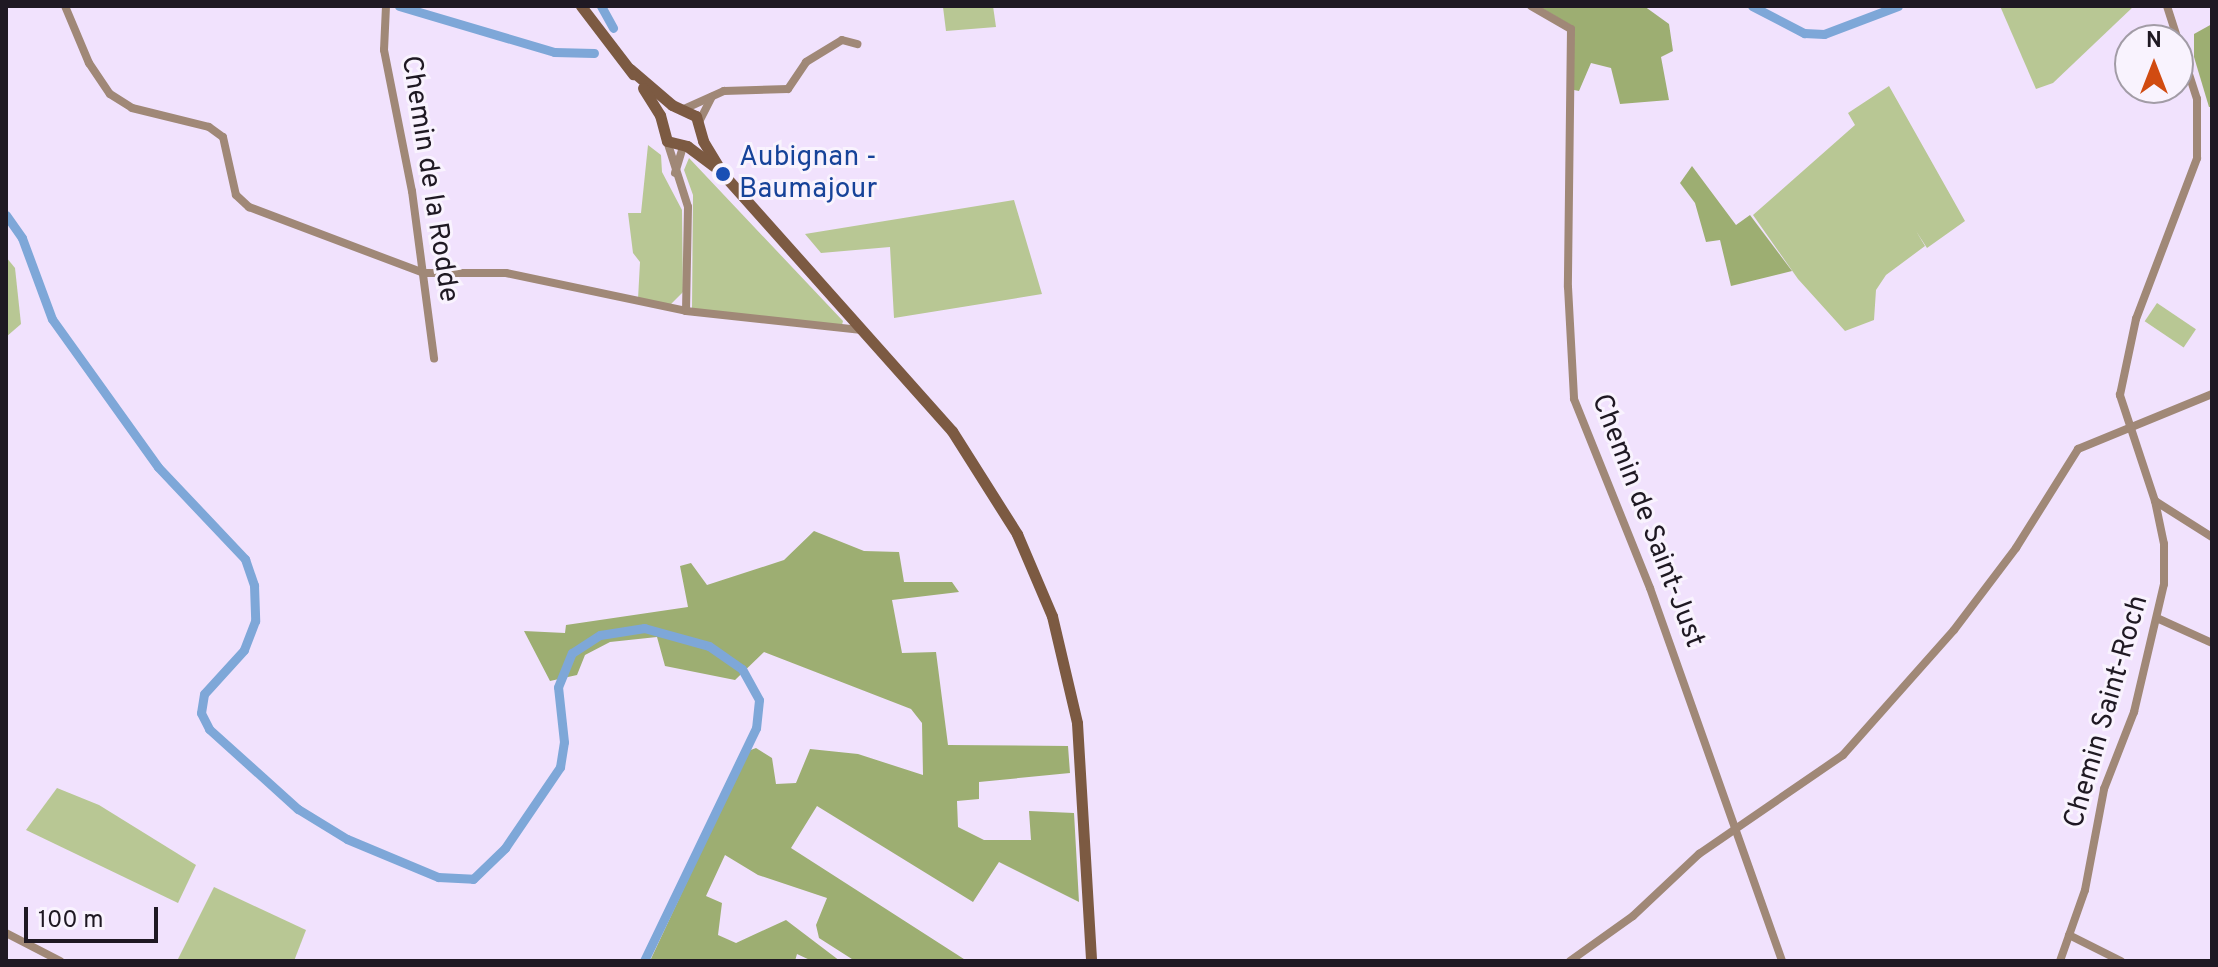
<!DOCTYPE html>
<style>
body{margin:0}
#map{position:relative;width:2218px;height:967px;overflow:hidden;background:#f1e2fd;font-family:Overpass,sans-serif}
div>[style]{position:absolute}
.green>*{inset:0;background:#b8c794;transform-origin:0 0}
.forest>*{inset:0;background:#9dae72}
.canal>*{height:9px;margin:-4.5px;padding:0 4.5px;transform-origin:4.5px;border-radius:4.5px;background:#7ea7d8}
.street>*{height:8px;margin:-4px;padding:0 4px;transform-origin:4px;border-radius:4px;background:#a08877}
.secondary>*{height:11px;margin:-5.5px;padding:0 5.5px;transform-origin:5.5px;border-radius:5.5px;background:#7c5a42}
.dots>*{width:22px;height:22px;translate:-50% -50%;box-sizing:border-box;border:4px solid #f9f3fe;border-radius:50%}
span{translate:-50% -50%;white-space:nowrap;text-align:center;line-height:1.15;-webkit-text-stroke:6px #f9f3fe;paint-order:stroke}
.transit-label{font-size:28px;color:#164399}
.left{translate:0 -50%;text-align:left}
.street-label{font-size:28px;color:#1f1923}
.frame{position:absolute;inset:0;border:8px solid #1f1923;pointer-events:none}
.north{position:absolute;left:2114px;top:24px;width:80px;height:80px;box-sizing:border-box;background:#f9f3fe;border:2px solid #a29ca6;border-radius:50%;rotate:0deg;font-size:22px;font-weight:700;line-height:32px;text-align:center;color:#1f1923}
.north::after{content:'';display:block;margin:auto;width:28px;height:36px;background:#d14b11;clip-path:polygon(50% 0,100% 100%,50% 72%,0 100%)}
.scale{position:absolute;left:24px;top:907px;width:134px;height:36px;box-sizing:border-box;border:4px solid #1f1923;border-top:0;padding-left:10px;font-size:24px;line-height:28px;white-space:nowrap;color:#1f1923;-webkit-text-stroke:6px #f9f3fe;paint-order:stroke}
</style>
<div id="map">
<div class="green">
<div style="clip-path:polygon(993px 6px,996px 27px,946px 31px,943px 7px)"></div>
<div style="clip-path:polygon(2000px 6px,2134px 6px,2053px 83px,2036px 89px)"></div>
<div style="clip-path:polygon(1889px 86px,1965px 221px,1927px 248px,1916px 231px,1925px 246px,1886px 275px,1876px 290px,1874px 320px,1845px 331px,1798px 279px,1753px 215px,1855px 125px,1848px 113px)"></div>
<div style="clip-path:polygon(648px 145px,661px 155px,662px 172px,682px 210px,683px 292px,669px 306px,638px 299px,640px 262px,633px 253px,628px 213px,641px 213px)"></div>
<div style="clip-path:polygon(689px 158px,843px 321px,842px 325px,692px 309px,693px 195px,684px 170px)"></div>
<div style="clip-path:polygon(1014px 200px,1042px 294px,894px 318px,890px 247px,821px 253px,805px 234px)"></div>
<div style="clip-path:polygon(6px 257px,15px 268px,21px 324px,6px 337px)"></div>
<div style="left:2157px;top:303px;width:47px;height:22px;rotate:34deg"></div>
<div style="clip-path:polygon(57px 788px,99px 805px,196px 865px,178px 903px,26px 830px)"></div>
<div style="clip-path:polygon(214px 887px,306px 930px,294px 961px,177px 961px)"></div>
</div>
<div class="forest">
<div style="clip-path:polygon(1538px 6px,1644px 6px,1669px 24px,1673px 51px,1661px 57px,1669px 100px,1620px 104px,1611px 68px,1591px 63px,1579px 91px,1574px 90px,1574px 27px)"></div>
<div style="clip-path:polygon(2212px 24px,2212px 107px,2209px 107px,2194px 57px,2194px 34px)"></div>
<div style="clip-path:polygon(1692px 166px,1736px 225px,1750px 215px,1792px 271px,1731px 286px,1720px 240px,1706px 242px,1695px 203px,1680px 183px)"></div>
<div style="clip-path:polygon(814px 531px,864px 551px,899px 552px,904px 582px,952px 582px,959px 592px,892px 600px,902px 653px,936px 652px,948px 745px,1068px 746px,1070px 773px,979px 782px,979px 799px,957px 801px,958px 827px,984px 840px,1031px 840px,1029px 811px,1074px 813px,1079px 902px,999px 862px,973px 902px,817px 806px,791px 848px,967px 961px,855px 961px,819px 938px,816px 925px,827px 898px,758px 875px,725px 855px,706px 896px,722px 903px,718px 935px,736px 943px,786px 920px,840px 961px,812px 961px,797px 954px,795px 961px,650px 961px,748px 751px,756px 748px,772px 758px,776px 784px,796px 783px,810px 749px,858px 754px,923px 775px,922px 723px,911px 709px,764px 652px,735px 680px,665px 666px,657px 637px,610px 642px,585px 655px,577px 675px,550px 681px,524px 631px,565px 633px,566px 625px,688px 607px,680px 566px,691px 563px,707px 585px,784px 560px)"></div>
</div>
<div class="canal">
<div style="left:399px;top:6px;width:162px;rotate:16.5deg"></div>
<div style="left:554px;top:52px;width:40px;rotate:1.4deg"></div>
<div style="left:601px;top:6px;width:25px;rotate:61deg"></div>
<div style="left:1752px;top:6px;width:59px;rotate:27.4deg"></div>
<div style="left:1804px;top:33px;width:20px;rotate:3deg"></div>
<div style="left:1824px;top:34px;width:79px;rotate:-20.7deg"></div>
<div style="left:6px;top:215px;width:28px;rotate:55deg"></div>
<div style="left:22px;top:238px;width:86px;rotate:69.7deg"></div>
<div style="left:52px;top:319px;width:182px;rotate:54.4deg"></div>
<div style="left:158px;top:467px;width:127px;rotate:46.6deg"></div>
<div style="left:245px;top:559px;width:28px;rotate:71deg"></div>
<div style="left:254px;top:585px;width:36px;rotate:88deg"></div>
<div style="left:255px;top:621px;width:31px;rotate:111deg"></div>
<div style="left:244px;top:650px;width:59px;rotate:132.3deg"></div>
<div style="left:204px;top:694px;width:19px;rotate:99deg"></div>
<div style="left:201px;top:713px;width:18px;rotate:63deg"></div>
<div style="left:209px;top:729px;width:120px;rotate:42deg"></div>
<div style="left:298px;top:809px;width:57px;rotate:31.5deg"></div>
<div style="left:347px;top:839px;width:99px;rotate:22.7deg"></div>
<div style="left:438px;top:877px;width:35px;rotate:3deg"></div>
<div style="left:473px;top:879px;width:45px;rotate:-44.1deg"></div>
<div style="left:505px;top:848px;width:98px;rotate:-55.8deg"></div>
<div style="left:560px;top:767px;width:25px;rotate:-81deg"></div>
<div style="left:564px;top:742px;width:55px;rotate:-96.2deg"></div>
<div style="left:558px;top:687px;width:37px;rotate:-68deg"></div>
<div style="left:572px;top:653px;width:33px;rotate:-33deg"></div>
<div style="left:600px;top:635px;width:45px;rotate:-9deg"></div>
<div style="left:644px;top:628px;width:67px;rotate:15.5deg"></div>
<div style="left:709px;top:646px;width:40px;rotate:34.9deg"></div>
<div style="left:742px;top:669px;width:35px;rotate:61deg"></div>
<div style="left:759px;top:700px;width:28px;rotate:96deg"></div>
<div style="left:756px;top:728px;width:259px;rotate:115.7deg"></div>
</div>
<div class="street">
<div style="left:65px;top:6px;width:62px;rotate:67.2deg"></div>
<div style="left:89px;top:63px;width:37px;rotate:56deg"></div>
<div style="left:110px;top:94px;width:26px;rotate:32deg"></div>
<div style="left:132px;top:108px;width:79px;rotate:13.9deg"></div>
<div style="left:209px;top:127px;width:17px;rotate:36deg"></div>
<div style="left:223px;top:137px;width:59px;rotate:77.4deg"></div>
<div style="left:236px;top:195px;width:18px;rotate:43deg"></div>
<div style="left:249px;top:207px;width:187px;rotate:20.7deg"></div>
<div style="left:424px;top:273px;width:82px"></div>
<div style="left:506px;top:273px;width:184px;rotate:11.9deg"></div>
<div style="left:686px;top:311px;width:177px;rotate:6.2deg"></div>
<div style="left:386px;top:6px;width:44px;rotate:92.6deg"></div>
<div style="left:384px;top:50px;width:144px;rotate:78.8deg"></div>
<div style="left:412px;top:191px;width:169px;rotate:82.5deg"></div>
<div style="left:1531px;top:6px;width:46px;rotate:29.9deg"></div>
<div style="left:1571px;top:29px;width:258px;rotate:90.7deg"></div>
<div style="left:1568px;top:287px;width:112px;rotate:86.9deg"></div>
<div style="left:1574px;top:399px;width:204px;rotate:68.1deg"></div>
<div style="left:1650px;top:588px;width:396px;rotate:70.5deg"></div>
<div style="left:684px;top:109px;width:44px;rotate:-24.2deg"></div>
<div style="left:724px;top:91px;width:64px;rotate:-1.8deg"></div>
<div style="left:788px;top:89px;width:32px;rotate:-56deg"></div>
<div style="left:806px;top:62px;width:42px;rotate:-31.4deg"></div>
<div style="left:842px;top:40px;width:16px;rotate:15deg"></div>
<div style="left:699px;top:122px;width:28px;rotate:-63deg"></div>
<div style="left:667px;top:141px;width:69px;rotate:72.3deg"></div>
<div style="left:688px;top:207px;width:104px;rotate:91.1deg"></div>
<div style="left:675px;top:173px;width:27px;rotate:-73deg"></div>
<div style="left:2155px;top:501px;width:67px;rotate:32.3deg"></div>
<div style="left:2159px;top:619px;width:58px;rotate:24.4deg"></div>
<div style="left:6px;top:933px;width:61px;rotate:27.4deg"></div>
<div style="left:2069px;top:935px;width:58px;rotate:26.6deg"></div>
<div style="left:1570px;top:961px;width:77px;rotate:-35.5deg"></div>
<div style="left:1633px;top:916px;width:91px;rotate:-43.2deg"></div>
<div style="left:1699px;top:854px;width:175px;rotate:-34.5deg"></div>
<div style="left:1843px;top:755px;width:167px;rotate:-48.4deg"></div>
<div style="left:1954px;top:630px;width:103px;rotate:-52.9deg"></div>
<div style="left:2016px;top:548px;width:117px;rotate:-57.9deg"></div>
<div style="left:2078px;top:449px;width:145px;rotate:-22.3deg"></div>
<div style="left:2060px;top:961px;width:75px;rotate:-70.6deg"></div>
<div style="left:2085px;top:890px;width:103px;rotate:-79.3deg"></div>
<div style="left:2104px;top:789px;width:83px;rotate:-68.7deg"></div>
<div style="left:2134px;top:712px;width:131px;rotate:-76.8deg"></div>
<div style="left:2164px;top:584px;width:40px;rotate:-90deg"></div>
<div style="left:2164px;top:544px;width:44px;rotate:-101.8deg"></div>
<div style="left:2155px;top:501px;width:112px;rotate:-108.3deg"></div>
<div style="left:2120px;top:395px;width:78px;rotate:-78.1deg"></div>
<div style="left:2136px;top:319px;width:172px;rotate:-69.2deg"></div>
<div style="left:2197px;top:158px;width:59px;rotate:-90deg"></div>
<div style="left:2197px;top:99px;width:98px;rotate:-107.9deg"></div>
</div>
<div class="secondary">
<div style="left:581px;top:6px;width:86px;rotate:52.6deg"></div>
<div style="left:630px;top:69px;width:55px;rotate:40.6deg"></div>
<div style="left:672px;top:105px;width:26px;rotate:25deg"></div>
<div style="left:696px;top:116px;width:26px;rotate:74deg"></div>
<div style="left:703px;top:141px;width:39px;rotate:59deg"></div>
<div style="left:723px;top:174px;width:344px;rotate:48.3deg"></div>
<div style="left:952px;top:431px;width:122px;rotate:57.7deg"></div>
<div style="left:1017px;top:534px;width:89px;rotate:66.9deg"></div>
<div style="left:1052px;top:616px;width:110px;rotate:76.8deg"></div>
<div style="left:1077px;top:723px;width:238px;rotate:86.6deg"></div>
<div style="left:643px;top:88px;width:32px;rotate:58deg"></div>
<div style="left:660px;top:115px;width:27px;rotate:75deg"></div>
<div style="left:667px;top:141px;width:21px;rotate:14deg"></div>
<div style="left:687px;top:146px;width:34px;rotate:37deg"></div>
</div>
<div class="dots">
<div style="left:723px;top:174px;background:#1a4fb4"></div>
</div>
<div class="transit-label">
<span class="left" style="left:739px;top:174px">Aubignan -<br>Baumajour</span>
</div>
<div class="street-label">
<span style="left:429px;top:179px;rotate:81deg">Chemin de la Rodde</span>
<span style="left:1647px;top:521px;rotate:69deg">Chemin de Saint-Just</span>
<span style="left:2107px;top:712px;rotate:-74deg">Chemin Saint-Roch</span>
</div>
<div class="frame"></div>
<div class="north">N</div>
<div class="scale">100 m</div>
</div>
